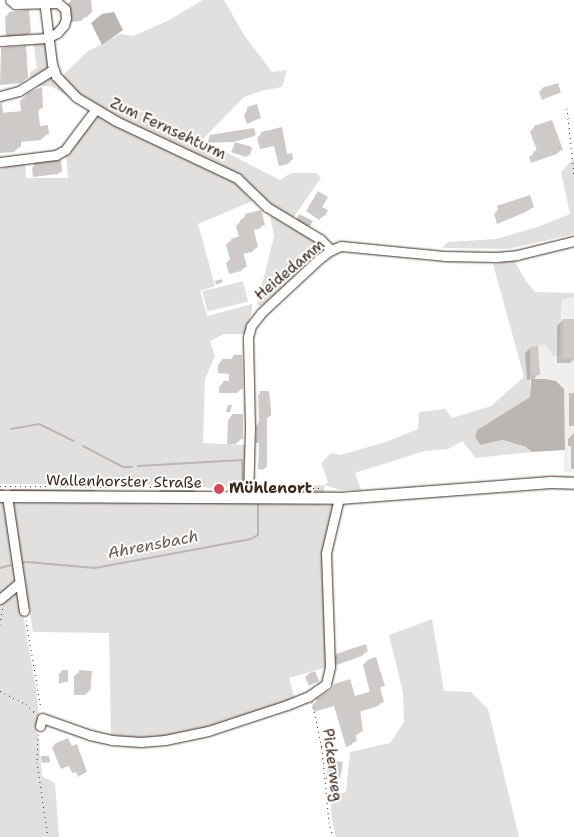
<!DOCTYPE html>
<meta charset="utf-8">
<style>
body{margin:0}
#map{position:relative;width:574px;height:837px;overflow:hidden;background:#fff;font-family:"Shantell Sans",sans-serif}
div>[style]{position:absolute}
.built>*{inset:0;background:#f1efee}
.green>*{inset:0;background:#e2e0de;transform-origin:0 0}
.water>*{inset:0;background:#bcb6b3}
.shadow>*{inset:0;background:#0003;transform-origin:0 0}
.stream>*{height:2px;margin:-1px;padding:0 1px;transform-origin:1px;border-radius:1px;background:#bcb6b3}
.building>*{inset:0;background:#cfcac7;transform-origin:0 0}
.path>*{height:1px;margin-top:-0.5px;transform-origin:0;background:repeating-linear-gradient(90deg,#3b2a1e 0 1px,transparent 0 5px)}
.roads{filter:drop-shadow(0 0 1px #3b2a1e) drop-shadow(0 0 1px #3b2a1e)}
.minor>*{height:9px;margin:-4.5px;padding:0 4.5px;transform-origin:4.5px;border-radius:4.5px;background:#fff}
.major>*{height:11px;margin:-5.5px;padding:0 5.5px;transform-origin:5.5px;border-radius:5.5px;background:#fff}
.dots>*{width:14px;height:14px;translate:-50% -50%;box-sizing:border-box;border:2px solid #fff;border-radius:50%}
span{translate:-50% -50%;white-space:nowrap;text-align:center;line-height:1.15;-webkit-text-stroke:4px #fff;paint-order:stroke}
.street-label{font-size:15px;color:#3b2a1e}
.poi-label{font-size:15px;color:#3b2a1e;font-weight:700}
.left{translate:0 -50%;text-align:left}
.water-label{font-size:16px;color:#685b52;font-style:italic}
</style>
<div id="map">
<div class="built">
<div style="clip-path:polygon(574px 297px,574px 473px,564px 472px,564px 390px,546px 379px,531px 379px,530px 347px,546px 345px,553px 356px,559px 356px,562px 300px)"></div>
</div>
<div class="green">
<div style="clip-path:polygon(203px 0,224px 0,244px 35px,272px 72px,287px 70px,282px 87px,261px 91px,244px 97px,202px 140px,280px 180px,291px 173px,316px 173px,321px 178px,293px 218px,272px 206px,238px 175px,98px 108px,79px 96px,62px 76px,87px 52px,120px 34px,133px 36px,167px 21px)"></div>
<div style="clip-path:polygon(33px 41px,45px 41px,49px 63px,89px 109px,51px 86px,31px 86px,30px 72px,37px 68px)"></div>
<div style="clip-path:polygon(94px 113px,233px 180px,252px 201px,198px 224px,215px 286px,200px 291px,207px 316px,252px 304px,252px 312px,244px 334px,224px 334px,210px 341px,215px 356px,205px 379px,203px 443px,246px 445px,242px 487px,211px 488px,183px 485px,0 484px,0 169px,25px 162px,26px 178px,68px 178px,66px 155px)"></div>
<div style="clip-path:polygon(574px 158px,574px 234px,508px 249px,442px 248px,448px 242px,496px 239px,540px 226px,570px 214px,561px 172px)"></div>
<div style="clip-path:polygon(270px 215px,324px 247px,323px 251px,261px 306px,257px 305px,274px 236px)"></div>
<div style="clip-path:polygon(514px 260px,526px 281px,535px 292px,574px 293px,574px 297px,562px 300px,559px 357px,553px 356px,546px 345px,530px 347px,530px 397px,477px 430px,475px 437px,480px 445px,503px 440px,526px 447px,532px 452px,476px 458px,462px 441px,448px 449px,425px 451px,355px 473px,361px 490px,340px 490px,325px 485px,322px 505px,335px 504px,327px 535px,327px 667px,289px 678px,295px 700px,184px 734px,138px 738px,111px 735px,109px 633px,33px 632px,12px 503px,253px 502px,252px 487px,325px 485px,328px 482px,321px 463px,331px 453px,340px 455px,386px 442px,418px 429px,419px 412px,445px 409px,452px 418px,491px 406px,524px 377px,493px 264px)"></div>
<div style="left:243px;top:281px;width:21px;height:42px;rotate:76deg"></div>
<div style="clip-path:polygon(0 501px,3px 502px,36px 689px,39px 718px,36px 731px,39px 738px,42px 776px,55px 783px,59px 837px,0 837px)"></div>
<div style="clip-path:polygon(432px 619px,444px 691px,471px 692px,488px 709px,519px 837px,336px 837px,332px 821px,330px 796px,346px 792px,350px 752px,390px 743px,404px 722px,403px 693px,389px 635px)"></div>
</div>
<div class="water">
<div style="clip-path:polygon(114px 12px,123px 30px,102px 45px,91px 23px,102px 14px)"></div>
<div style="clip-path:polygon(531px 379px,546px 379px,556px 381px,564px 389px,565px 450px,532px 452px,526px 447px,503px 440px,480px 445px,475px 437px,477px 430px,530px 397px)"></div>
</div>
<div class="shadow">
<div style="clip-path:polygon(72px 0,88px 0,91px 4px,91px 11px,81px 21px,70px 22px,68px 19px,66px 6px)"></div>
<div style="clip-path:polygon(10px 12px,30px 32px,25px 37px,6px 38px,5px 17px)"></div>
<div style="clip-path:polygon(1px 48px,27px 78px,21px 83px,0 85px)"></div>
<div style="clip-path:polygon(542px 89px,559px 93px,542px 100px,539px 92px)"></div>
<div style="clip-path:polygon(27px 95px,42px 107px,37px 112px,39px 127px,47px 134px,41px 140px,20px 142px,20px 146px,14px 152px,0 153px,0 103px,2px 103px,3px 114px,19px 113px,21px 110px,20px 101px)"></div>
<div style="clip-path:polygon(248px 108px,260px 118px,247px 124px,244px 116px)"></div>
<div style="clip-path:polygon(551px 121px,561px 149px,557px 154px,531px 163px,529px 157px,537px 151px,530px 132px,534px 127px)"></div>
<div style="clip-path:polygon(281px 129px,286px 155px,292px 159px,288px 164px,279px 166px,274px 146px,260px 149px,257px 138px,262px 133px)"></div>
<div style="clip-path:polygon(255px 134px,252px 137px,233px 142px,207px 143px,210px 136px)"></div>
<div style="clip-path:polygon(235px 144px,249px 154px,246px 157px,231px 152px)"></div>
<div style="clip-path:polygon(35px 165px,61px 171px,58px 174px,33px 177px,32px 168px)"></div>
<div style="clip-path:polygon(318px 193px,324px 215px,319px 220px,306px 211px)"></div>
<div style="clip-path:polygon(533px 206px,528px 211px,497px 224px,494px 214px,498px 210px)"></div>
<div style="clip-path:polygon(246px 215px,264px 224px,259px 229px,252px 230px,257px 247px,252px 252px,242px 254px,245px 267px,241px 271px,229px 274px,226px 263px,230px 259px,226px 245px,231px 240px,239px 238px,236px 226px)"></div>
<div style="clip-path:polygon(300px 215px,309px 225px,306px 228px,295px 221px)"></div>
<div style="left:304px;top:257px;width:3px;height:13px;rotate:45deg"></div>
<div style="clip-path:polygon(222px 279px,223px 282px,216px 285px,215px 281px)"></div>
<div style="clip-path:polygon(563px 320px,574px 320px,574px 359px,570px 363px,557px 363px,557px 326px)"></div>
<div style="clip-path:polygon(530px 348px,538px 374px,534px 379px,527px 380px,525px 353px)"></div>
<div style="clip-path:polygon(234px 356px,242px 388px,237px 393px,219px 393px,219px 387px,224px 382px,229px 382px,229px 374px,218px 373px,218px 365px,222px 360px,229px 361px)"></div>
<div style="clip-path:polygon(261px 392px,270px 416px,266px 419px,266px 467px,263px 470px,258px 469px,259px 443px,256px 443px,256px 426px,259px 423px,258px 395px)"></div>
<div style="left:574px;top:393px;width:33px;height:5px;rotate:90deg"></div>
<div style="clip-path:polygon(228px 405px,232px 405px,230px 412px,226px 412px)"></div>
<div style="clip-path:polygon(232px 415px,241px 439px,236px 444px,227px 444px,228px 420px)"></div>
<div style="clip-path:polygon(574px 433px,574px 469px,571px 469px,571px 446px,568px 446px,568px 439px)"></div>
<div style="clip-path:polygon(367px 651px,362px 656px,334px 666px,332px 660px,336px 655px)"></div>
<div style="clip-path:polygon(367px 661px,383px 685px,379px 689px,383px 701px,378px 706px,359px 712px,362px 731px,355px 736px,356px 740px,351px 745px,346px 747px,334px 706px,314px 712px,312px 705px,330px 692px,334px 685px,354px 697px,370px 693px,363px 665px)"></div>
<div style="clip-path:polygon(62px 671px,67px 681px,59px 684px,59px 674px)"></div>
<div style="clip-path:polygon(79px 672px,90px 690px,85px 695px,74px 695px,74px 676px)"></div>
<div style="clip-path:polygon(308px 675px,317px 681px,309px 686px,305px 677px)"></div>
<div style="clip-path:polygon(55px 745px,86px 772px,78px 777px,76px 772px,72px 773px,69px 766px,61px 769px,52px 748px)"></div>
<div style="clip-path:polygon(331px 761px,339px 777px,336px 780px,326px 779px,328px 764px)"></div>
</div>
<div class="stream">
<div style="left:11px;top:429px;width:28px;rotate:-10deg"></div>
<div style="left:39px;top:424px;width:39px;rotate:26deg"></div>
<div style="left:83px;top:446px;width:45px;rotate:27.7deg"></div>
<div style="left:123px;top:467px;width:9px"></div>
<div style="left:138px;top:466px;width:104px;rotate:-3.3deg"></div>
<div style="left:242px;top:460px;width:25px;rotate:88deg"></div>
<div style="left:0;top:490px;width:3px"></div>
<div style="left:11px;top:490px;width:83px;rotate:0.7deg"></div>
<div style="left:160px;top:491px;width:34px"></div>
<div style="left:256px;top:491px;width:8px"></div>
<div style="left:19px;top:563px;width:8px;rotate:-7deg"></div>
<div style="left:27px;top:562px;width:68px;rotate:5deg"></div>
<div style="left:95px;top:568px;width:159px;rotate:-10.5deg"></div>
<div style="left:251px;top:539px;width:8px;rotate:-30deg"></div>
<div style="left:258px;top:535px;width:32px;rotate:-90deg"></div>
<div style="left:0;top:568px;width:11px;rotate:-15deg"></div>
</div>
<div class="building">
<div style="clip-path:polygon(71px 0,91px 0,92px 12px,87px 17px,75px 17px,72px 15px,69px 4px)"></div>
<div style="left:29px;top:10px;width:23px;height:20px;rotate:85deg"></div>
<div style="left:26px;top:46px;width:32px;height:25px;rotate:86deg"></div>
<div style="left:558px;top:83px;width:10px;height:17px;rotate:73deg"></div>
<div style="clip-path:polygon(42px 87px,43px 108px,38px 108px,40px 126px,48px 125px,49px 134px,21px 137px,21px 147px,6px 148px,5px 122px,0 122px,0 113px,23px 111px,23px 107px,27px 107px,26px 94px)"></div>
<div style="clip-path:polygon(257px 104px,261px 118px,249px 122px,247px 107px)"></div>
<div style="clip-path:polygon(552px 120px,563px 150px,536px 159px,533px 152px,542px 148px,534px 126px)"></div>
<div style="clip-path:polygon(282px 127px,287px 154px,292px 153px,293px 160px,283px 162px,278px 142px,264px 146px,261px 132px)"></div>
<div style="clip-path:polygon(254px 128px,256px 135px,235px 140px,236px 138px,210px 141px,209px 135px)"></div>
<div style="left:235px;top:142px;width:18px;height:9px;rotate:16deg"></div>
<div style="left:61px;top:160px;width:12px;height:27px;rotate:85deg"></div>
<div style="clip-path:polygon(318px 191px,328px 197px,322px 207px,328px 210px,325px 216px,309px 206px)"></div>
<div style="left:530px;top:195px;width:13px;height:35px;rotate:72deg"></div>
<div style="clip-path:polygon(261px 210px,265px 225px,253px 227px,258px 247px,243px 252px,247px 267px,234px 270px,230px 257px,235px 256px,231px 239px,243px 235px,240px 220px,246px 218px,245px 214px)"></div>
<div style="clip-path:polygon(299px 214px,313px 221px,310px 226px,297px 218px)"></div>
<div style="left:304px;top:255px;width:6px;height:10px;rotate:45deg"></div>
<div style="left:563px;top:319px;width:11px;height:39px"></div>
<div style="left:538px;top:346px;width:29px;height:8px;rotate:86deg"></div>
<div style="clip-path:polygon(233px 355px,242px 355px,243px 389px,223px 389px,223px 381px,233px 381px,233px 370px,221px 369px,222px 359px,233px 359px)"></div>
<div style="clip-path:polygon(260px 391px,269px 391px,271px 409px,271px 416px,267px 416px,267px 467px,261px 467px,261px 440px,258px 440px,258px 422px,261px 422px)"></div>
<div style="left:232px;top:414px;width:11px;height:25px"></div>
<div style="clip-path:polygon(366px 644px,368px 651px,338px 662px,336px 654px)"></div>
<div style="clip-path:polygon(376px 657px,385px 686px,380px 687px,384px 702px,360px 709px,363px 731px,355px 734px,357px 741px,350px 743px,338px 702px,318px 708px,316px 699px,334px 688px,334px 684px,350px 679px,355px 696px,375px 690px,367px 660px)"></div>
<div style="left:62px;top:670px;width:6px;height:12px"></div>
<div style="left:79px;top:670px;width:13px;height:20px;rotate:4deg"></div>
<div style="left:315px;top:671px;width:11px;height:8px;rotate:68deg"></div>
<div style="clip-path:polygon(68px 738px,72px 746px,77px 744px,87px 772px,80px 775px,79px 770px,75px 771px,72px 764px,64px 767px,54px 744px)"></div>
<div style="clip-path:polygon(41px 756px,49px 756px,50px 762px,42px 763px)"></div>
<div style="left:331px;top:760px;width:12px;height:16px;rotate:9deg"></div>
</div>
<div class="path">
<div style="left:567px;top:108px;width:67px;rotate:84deg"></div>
<div style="left:0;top:486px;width:185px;rotate:0.3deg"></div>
<div style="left:263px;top:488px;width:58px"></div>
<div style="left:26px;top:620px;width:90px;rotate:80.4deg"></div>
<div style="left:0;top:624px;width:18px;rotate:-81deg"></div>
<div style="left:0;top:691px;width:29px;rotate:27deg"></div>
<div style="left:26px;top:704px;width:13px;rotate:45deg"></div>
<div style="left:312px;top:702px;width:47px;rotate:77.7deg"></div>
<div style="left:322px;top:748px;width:74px;rotate:84.6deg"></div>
<div style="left:329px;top:822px;width:16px;rotate:75deg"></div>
<div style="left:38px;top:734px;width:28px;rotate:92deg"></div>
<div style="left:37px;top:762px;width:76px;rotate:81.7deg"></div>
</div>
<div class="roads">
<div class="minor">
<div style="left:44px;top:0;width:64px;rotate:82.9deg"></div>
<div style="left:52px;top:64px;width:13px;rotate:72deg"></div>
<div style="left:56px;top:76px;width:29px;rotate:46deg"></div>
<div style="left:76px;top:97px;width:47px;rotate:31deg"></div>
<div style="left:116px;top:121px;width:134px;rotate:25.2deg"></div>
<div style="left:237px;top:178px;width:42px;rotate:44deg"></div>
<div style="left:267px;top:207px;width:62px;rotate:31.1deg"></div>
<div style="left:320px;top:239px;width:16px;rotate:45deg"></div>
<div style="left:1px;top:41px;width:46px;rotate:-3.7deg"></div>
<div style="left:47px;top:38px;width:11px;rotate:-27deg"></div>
<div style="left:57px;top:33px;width:11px;rotate:-49deg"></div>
<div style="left:64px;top:25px;width:7px;rotate:-74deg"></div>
<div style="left:66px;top:18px;width:9px;rotate:-96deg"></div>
<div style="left:65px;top:9px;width:9px;rotate:-139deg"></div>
<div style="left:58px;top:3px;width:43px;rotate:178.7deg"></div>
<div style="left:15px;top:4px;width:6px;rotate:-141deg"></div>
<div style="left:0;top:96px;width:20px;rotate:-15deg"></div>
<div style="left:19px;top:91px;width:41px;rotate:-32.2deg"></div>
<div style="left:0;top:162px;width:56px;rotate:-7.1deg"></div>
<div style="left:56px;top:155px;width:10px;rotate:-29deg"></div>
<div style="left:65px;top:150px;width:50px;rotate:-53.1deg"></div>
<div style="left:7px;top:496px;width:116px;rotate:81.6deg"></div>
<div style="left:248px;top:498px;width:70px;rotate:-88.4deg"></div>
<div style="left:250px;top:428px;width:91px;rotate:-91.3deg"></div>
<div style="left:248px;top:337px;width:11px;rotate:-75deg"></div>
<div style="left:251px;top:326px;width:16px;rotate:-52deg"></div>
<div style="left:261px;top:313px;width:79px;rotate:-43deg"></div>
<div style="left:319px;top:259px;width:15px;rotate:-37deg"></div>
<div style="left:331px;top:250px;width:11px;rotate:-22deg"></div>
<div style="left:341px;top:246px;width:103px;rotate:5.5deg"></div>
<div style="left:444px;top:256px;width:52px;rotate:1.1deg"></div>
<div style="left:496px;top:257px;width:21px;rotate:-5deg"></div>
<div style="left:517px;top:255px;width:59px;rotate:-13.8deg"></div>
<div style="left:0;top:599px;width:25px;rotate:-40deg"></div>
<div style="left:40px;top:726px;width:8px;rotate:-76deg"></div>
<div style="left:42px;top:718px;width:51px;rotate:19.5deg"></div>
<div style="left:90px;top:735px;width:23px;rotate:13deg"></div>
<div style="left:112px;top:740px;width:29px;rotate:4deg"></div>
<div style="left:141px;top:742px;width:24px;rotate:-5deg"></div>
<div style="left:165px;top:740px;width:44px;rotate:-11.8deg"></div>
<div style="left:208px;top:731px;width:83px;rotate:-18.2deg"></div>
<div style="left:287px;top:705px;width:24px;rotate:-22deg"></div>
<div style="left:309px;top:696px;width:21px;rotate:-35deg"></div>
<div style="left:326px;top:684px;width:17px;rotate:-77deg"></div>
<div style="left:330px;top:667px;width:114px;rotate:-92deg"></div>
<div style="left:326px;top:553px;width:57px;rotate:-76.7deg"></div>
</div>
<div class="major">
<div style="left:0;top:496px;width:339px;rotate:0.3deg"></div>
<div style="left:339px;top:498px;width:212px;rotate:-4.3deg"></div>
<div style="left:550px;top:482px;width:24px;rotate:2deg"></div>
</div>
</div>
<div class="dots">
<div style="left:219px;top:489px;background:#d1495b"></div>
</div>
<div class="street-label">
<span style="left:168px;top:129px;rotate:25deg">Zum Fernsehturm</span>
<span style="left:290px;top:270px;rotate:-40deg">Heidedamm</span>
<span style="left:124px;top:482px;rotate:1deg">Wallenhorster Straße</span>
<span style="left:332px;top:765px;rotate:83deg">Pickerweg</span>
</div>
<div class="poi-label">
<span class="left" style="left:229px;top:489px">Mühlenort</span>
</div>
<div class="water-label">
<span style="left:153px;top:545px;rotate:-11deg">Ahrensbach</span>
</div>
</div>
